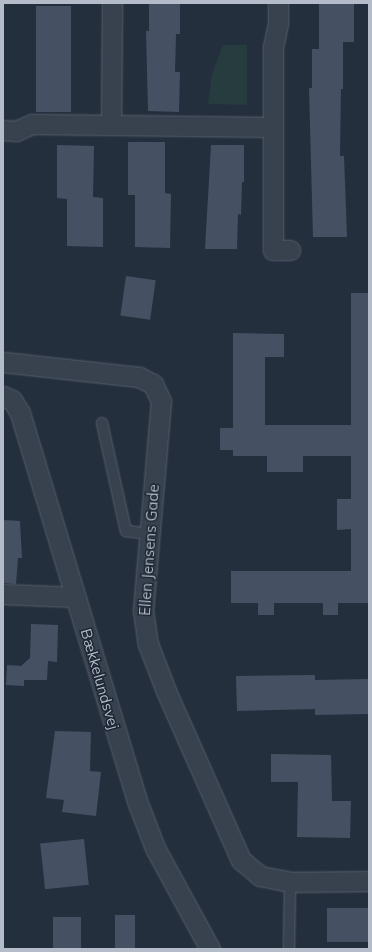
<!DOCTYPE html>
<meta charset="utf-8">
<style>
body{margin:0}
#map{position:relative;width:372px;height:952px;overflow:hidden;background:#242f3e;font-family:Mulish,sans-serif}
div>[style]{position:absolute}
.green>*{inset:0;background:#263c3f}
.building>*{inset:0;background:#455162;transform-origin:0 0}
.roads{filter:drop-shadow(0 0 1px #565f6c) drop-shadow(0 0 1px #565f6c)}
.lane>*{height:10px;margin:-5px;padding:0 5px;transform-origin:5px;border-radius:5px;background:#38414e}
.street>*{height:19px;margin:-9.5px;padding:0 9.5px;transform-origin:9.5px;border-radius:9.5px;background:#38414e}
span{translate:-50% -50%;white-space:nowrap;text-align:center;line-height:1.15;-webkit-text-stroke:3px #1d2633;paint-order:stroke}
.street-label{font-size:15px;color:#b4bcc9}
.frame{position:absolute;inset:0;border:4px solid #b4bcc9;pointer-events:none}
</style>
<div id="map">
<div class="green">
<div style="clip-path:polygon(223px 45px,247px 45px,247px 105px,208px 104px,212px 74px)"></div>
</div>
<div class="building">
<div style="clip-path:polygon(149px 3px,180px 3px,180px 34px,176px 34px,175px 72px,180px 72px,179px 112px,148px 111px,146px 31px,149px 31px)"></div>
<div style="clip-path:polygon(319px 3px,354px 3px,354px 42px,343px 42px,343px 89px,341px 89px,340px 156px,344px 156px,347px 237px,313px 237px,309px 88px,312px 88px,312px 49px,319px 49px)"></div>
<div style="left:36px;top:6px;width:35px;height:106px"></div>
<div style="clip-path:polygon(128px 142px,165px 142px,165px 193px,171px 194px,170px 248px,135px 247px,135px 195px,128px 195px)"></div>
<div style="clip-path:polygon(57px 145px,94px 146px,93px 197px,103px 198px,103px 247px,67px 246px,67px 199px,57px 198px)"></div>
<div style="clip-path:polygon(211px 145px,244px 145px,244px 182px,242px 182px,241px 215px,238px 214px,237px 249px,205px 249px)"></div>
<div style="left:126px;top:276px;width:30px;height:40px;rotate:8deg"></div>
<div style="clip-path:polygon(351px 293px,369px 293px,369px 603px,338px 603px,338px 615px,323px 615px,323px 603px,274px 603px,274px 615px,258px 615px,258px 603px,231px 603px,231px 571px,351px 571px,351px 529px,337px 530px,337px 499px,351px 499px,351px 456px,303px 456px,303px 472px,267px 472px,267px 456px,233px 456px,233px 450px,220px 450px,220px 428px,233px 428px,233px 333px,284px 334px,284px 357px,265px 357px,265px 425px,351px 425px)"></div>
<div style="clip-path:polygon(3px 520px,20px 521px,22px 558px,18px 558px,16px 584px,3px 583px)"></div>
<div style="clip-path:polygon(31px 624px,58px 625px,57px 662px,48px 661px,47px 680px,24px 680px,24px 686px,6px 685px,7px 665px,21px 666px,30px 658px)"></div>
<div style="clip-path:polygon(315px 675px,315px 680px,369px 679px,369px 714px,315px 715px,315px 709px,237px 711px,236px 676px)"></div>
<div style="clip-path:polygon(55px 731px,91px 732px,90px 771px,101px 772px,96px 816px,62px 812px,64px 800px,46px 798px)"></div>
<div style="clip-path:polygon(271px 754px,331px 755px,332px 801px,351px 801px,350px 838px,297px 837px,298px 782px,271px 782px)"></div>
<div style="left:84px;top:839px;width:46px;height:44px;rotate:84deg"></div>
<div style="left:327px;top:908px;width:42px;height:34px"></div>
<div style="left:115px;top:915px;width:20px;height:34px"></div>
<div style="left:53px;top:917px;width:28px;height:32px"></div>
</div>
<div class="roads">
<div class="lane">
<div style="left:102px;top:423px;width:111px;rotate:77.5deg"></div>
<div style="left:126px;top:531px;width:23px;rotate:7deg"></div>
<div style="left:289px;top:949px;width:67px;rotate:-89.1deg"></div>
</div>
<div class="street">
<div style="left:111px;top:125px;width:122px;rotate:-89.5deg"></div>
<div style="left:273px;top:127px;width:80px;rotate:-90deg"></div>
<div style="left:273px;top:47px;width:24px;rotate:-78deg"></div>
<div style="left:278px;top:24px;width:21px;rotate:-90deg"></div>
<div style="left:3px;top:130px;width:13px;rotate:4deg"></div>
<div style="left:16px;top:131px;width:17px;rotate:-24deg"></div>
<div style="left:32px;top:124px;width:241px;rotate:0.7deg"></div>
<div style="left:273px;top:127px;width:123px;rotate:90deg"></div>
<div style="left:273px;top:250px;width:17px"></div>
<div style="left:3px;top:362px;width:137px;rotate:6.3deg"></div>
<div style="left:139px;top:377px;width:16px;rotate:27deg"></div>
<div style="left:153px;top:384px;width:19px;rotate:65deg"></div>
<div style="left:161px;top:401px;width:210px;rotate:94.9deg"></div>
<div style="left:143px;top:610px;width:34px;rotate:82deg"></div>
<div style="left:148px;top:644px;width:50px;rotate:69deg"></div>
<div style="left:166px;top:691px;width:185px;rotate:66.1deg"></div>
<div style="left:241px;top:860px;width:25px;rotate:40deg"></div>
<div style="left:260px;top:876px;width:31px;rotate:11deg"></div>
<div style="left:290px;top:882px;width:79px;rotate:-0.7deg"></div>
<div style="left:3px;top:396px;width:10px;rotate:24deg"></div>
<div style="left:12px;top:400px;width:15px;rotate:58deg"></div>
<div style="left:20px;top:413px;width:405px;rotate:73.2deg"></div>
<div style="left:137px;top:801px;width:50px;rotate:69deg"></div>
<div style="left:155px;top:848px;width:115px;rotate:61.4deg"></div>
<div style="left:3px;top:594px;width:73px;rotate:2.4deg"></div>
</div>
</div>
<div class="street-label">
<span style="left:149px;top:550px;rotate:-86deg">Ellen Jensens Gade</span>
<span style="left:100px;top:679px;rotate:74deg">Bækkelundsvej</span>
</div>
<div class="frame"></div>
</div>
